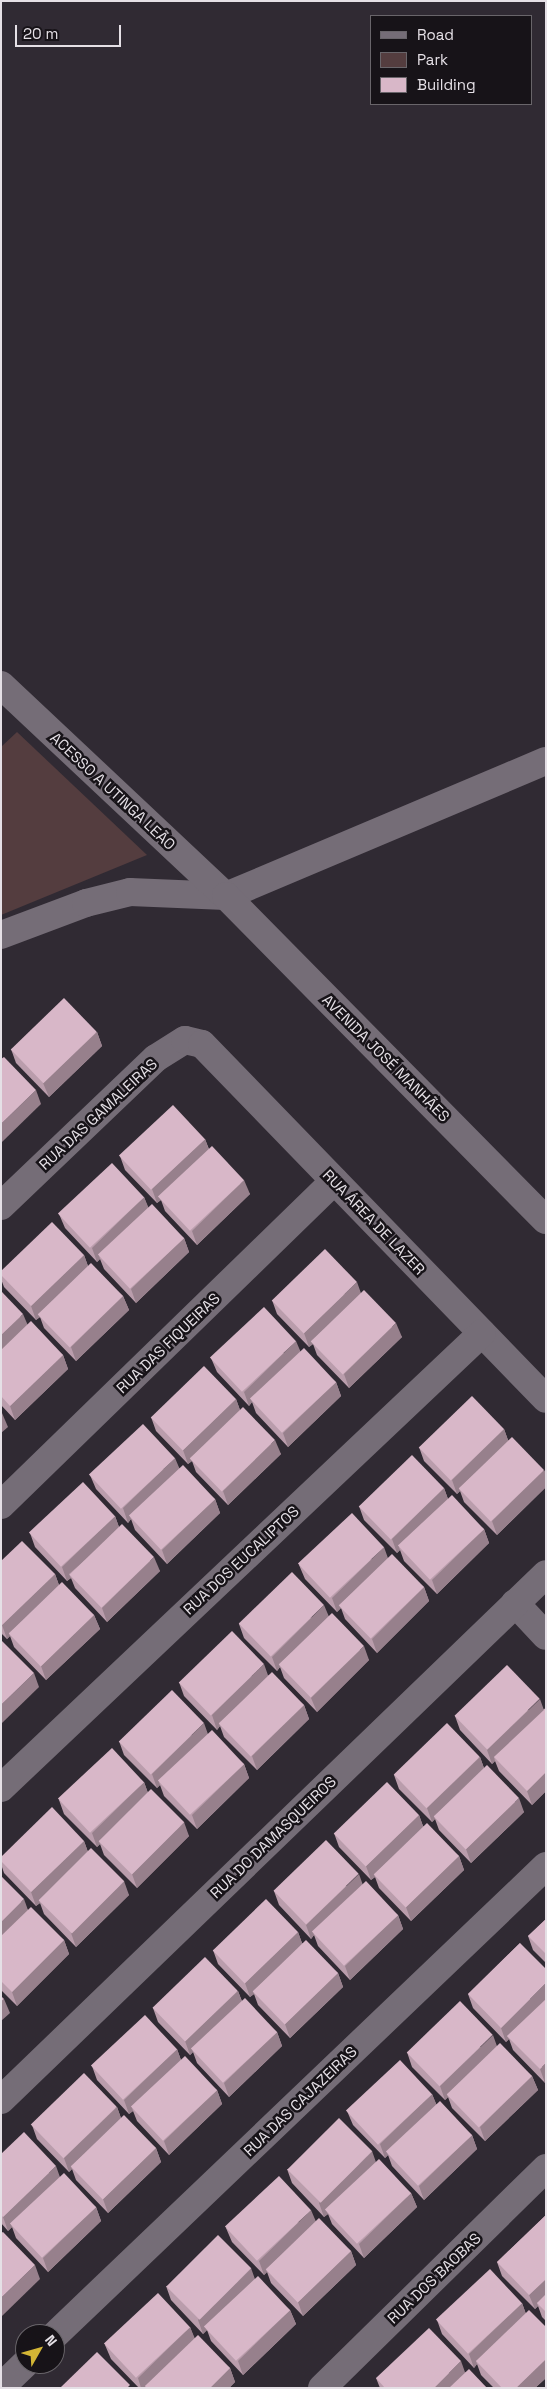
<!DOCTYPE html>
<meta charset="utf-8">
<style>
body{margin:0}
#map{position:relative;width:547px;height:2389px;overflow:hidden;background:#302a33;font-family:"Space Grotesk",sans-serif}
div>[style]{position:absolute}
.green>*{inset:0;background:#543d3f}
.street>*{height:28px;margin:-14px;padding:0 14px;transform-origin:14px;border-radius:14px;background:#756d77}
.secondary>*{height:28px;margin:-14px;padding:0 14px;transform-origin:14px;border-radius:14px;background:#756d77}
.wall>*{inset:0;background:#ba9dac}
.shaded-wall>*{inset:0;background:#97808c}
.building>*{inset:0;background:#d8b7c8;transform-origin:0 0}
span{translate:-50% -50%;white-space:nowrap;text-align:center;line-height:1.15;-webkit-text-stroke:5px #171318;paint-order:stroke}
.street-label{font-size:15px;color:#e5e0e6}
.frame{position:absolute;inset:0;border:2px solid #e5e0e6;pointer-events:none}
.legend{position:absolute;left:370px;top:15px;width:162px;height:90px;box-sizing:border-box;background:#171318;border:1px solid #69656a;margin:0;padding:6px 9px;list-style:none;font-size:15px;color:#e5e0e6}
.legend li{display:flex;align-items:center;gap:10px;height:25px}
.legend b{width:25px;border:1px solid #69656a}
.north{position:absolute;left:15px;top:2324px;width:50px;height:50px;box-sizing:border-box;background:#171318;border:1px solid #69656a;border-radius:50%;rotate:52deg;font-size:14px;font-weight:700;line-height:20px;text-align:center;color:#e5e0e6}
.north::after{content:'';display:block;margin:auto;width:18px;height:22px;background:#d4b635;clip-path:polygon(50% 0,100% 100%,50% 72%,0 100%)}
.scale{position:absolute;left:15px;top:25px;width:106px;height:22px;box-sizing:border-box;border:2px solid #e5e0e6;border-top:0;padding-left:6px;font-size:15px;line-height:18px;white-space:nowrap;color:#e5e0e6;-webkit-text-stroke:4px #171318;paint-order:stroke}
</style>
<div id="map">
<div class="green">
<div style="clip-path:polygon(17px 732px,147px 855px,1px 915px,1px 747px)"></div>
</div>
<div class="street">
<div style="left:1px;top:935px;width:91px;rotate:-20.6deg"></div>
<div style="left:86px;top:903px;width:45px;rotate:-14deg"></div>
<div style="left:130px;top:892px;width:96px;rotate:2.4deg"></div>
<div style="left:226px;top:896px;width:347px;rotate:-22.9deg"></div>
<div style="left:1px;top:1206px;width:214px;rotate:-43.7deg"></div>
<div style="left:156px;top:1058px;width:34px;rotate:-32deg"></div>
<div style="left:185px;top:1040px;width:17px;rotate:13deg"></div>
<div style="left:202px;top:1044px;width:494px;rotate:45.9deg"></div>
<div style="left:1px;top:1505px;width:465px;rotate:-44.2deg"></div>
<div style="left:515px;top:1603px;width:45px;rotate:46.8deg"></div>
<div style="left:1px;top:1788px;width:662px;rotate:-43.41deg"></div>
<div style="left:1px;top:2100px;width:757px;rotate:-43.98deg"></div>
<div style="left:55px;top:2335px;width:679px;rotate:-43.69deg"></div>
<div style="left:1px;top:2387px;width:33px;rotate:-44deg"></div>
<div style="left:322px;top:2388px;width:314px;rotate:-44.5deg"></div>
</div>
<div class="secondary">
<div style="left:1px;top:685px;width:308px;rotate:43.2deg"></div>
<div style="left:226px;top:896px;width:455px;rotate:45.4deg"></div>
</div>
<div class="wall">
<div style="clip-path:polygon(97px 1032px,102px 1046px,49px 1097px,16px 1063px,11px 1049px)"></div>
<div style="clip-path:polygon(205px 1139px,209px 1149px,250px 1194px,197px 1245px,165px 1211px,161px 1200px,157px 1203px,125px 1170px,120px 1156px)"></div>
<div style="clip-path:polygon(144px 1197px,148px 1208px,184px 1238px,189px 1252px,136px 1303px,104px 1269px,100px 1259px,97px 1262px,65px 1228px,59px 1214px)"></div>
<div style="clip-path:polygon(84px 1255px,88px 1266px,123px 1296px,129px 1310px,76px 1361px,44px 1328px,40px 1317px,36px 1320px,4px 1287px,1px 1279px,1px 1271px)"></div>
<div style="clip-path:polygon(1px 1291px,27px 1325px,63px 1355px,68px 1369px,15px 1420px,1px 1405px)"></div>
<div style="clip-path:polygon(361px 1293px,402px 1337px,349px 1388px,317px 1355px,313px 1344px,309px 1347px,277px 1314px,272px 1300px)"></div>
<div style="clip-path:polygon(300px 1352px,336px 1382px,341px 1396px,288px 1447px,256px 1413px,252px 1402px,249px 1406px,217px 1372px,211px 1358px)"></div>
<div style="clip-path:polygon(236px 1399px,240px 1410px,281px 1454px,228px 1505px,196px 1472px,192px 1461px,188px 1464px,156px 1431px,151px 1417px)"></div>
<div style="clip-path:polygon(504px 1429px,508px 1440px,546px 1473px,546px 1487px,497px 1535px,464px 1502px,460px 1491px,457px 1494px,424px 1461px,419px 1447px)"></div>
<div style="clip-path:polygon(179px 1468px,215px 1499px,220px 1513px,167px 1564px,135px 1530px,131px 1519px,128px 1523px,96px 1489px,90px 1475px)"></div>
<div style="clip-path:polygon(444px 1488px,448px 1499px,484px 1529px,489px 1543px,437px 1594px,404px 1561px,400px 1550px,397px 1553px,364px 1520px,359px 1506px)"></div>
<div style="clip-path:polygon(115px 1516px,119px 1527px,160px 1571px,107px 1622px,75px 1588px,71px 1578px,67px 1581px,35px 1547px,30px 1533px)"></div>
<div style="clip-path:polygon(388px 1558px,424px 1587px,429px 1601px,377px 1653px,345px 1619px,341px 1608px,337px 1612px,305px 1579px,299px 1565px)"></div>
<div style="clip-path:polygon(1px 1561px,55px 1574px,59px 1585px,94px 1615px,100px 1629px,46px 1680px,14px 1647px,10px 1636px,7px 1639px,1px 1633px)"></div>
<div style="clip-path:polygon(328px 1616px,369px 1660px,317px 1712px,284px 1678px,280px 1667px,277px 1671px,244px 1638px,239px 1624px)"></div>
<div style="clip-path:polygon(268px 1675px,304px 1705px,309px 1719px,257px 1770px,224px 1737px,220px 1726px,217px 1730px,184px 1696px,179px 1682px)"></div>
<div style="clip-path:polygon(546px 1708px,546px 1791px,532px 1805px,499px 1771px,495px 1761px,492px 1764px,460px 1730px,455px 1716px,544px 1709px)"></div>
<div style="clip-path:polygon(208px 1734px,244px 1764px,249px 1778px,197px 1829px,164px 1796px,160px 1785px,157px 1788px,124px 1755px,119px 1741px)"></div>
<div style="clip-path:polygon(480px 1757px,484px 1768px,524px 1812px,471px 1863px,439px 1830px,435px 1819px,432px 1822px,399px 1789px,394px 1775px)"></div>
<div style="clip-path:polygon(144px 1782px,148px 1793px,189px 1836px,137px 1888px,104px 1855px,100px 1844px,97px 1847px,64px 1814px,59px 1800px)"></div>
<div style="clip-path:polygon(419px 1815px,423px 1826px,459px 1856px,464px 1870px,411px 1921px,379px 1888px,375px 1877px,371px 1880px,339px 1847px,334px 1833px)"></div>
<div style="clip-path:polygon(84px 1841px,88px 1852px,129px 1895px,76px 1947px,44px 1914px,40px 1903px,36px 1906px,4px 1873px,1px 1864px,1px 1857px)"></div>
<div style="clip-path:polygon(1px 1876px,28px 1910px,64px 1940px,69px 1954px,17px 2006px,1px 1990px)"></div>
<div style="clip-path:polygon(363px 1885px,398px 1915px,403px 1929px,350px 1980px,318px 1946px,314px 1935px,311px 1939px,279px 1905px,274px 1891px)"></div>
<div style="clip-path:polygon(546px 1919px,546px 1963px,533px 1950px,528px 1936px)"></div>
<div style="clip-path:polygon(298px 1932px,302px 1943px,338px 1973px,343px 1987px,290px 2038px,258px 2005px,254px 1994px,250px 1997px,218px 1964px,213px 1950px)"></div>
<div style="clip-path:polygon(520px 1943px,545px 2083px,513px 2050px,509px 2039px,506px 2042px,473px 2008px,468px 1994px)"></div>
<div style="clip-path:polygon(238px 1991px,242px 2001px,277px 2032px,282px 2046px,229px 2097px,197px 2063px,193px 2052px,190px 2055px,158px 2022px,153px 2008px)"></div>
<div style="clip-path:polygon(497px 2046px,532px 2076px,538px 2090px,485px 2141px,452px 2108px,448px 2097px,445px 2100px,412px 2067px,407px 2052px)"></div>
<div style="clip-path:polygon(177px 2049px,181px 2060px,217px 2090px,222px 2104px,169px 2155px,137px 2121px,133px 2111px,129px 2114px,97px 2080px,92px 2066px)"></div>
<div style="clip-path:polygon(432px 2094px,436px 2104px,472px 2135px,477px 2149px,424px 2200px,392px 2166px,388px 2155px,385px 2158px,353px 2125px,347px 2111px)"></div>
<div style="clip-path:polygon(117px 2107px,121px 2118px,156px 2148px,161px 2162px,108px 2213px,76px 2180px,72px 2169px,69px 2172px,37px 2139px,32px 2125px)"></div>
<div style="clip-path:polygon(1px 2154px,60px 2177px,96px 2207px,101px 2221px,48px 2272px,16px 2238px,12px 2227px,8px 2231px,1px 2223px)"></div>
<div style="clip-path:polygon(376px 2163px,411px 2193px,417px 2207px,364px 2258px,332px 2224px,328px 2214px,324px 2217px,292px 2183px,287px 2169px)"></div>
<div style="clip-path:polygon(546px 2215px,546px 2321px,542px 2317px,538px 2306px,535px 2309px,502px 2276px,497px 2262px)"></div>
<div style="clip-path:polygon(315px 2221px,351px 2251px,356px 2265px,303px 2316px,271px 2283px,267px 2272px,264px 2275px,232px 2242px,226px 2228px)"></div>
<div style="clip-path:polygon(255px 2280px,290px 2310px,296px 2324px,243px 2375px,211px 2341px,207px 2330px,203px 2334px,171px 2300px,166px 2286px)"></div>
<div style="clip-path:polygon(522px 2303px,526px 2314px,546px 2327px,546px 2378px,535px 2388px,494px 2388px,481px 2375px,477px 2364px,474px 2368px,442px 2334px,437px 2320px)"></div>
<div style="clip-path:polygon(190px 2327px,194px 2338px,230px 2368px,235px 2382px,229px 2388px,139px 2388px,111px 2359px,105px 2345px)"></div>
<div style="clip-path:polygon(465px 2372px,487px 2388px,380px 2388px,376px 2378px)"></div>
</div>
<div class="shaded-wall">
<div style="clip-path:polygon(97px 1032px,102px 1046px,49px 1097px,43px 1083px)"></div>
<div style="clip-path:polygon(36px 1090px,41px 1104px,1px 1143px,1px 1124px)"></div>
<div style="clip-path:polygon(205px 1139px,210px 1153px,159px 1197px,161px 1200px,157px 1203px,152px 1189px)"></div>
<div style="clip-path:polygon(244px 1180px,250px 1194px,197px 1245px,192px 1231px)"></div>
<div style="clip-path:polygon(144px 1197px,150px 1211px,99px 1255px,100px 1259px,97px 1262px,92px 1248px)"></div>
<div style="clip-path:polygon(184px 1238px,189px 1252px,136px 1303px,131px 1289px)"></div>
<div style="clip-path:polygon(84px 1255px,89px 1269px,38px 1314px,40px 1317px,36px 1320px,31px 1306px)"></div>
<div style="clip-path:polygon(357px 1282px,362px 1296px,311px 1341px,313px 1344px,309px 1347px,304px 1333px)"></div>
<div style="clip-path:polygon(123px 1296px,129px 1310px,76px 1361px,71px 1347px)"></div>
<div style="clip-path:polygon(23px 1314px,29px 1328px,1px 1354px,1px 1335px)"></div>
<div style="clip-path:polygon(396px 1323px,402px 1337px,349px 1388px,344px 1374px)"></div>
<div style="clip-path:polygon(296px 1341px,302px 1355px,251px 1399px,252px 1402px,249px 1406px,244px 1392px)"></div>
<div style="clip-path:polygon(63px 1355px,68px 1369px,15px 1420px,10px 1406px)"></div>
<div style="clip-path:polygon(336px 1382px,341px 1396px,288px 1447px,283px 1433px)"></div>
<div style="clip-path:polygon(236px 1399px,241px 1413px,190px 1458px,192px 1461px,188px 1464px,183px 1450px)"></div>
<div style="clip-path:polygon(2px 1413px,8px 1427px,1px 1433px,1px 1414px)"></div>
<div style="clip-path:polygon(504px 1429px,509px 1443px,459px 1488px,460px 1491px,457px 1494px,452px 1480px)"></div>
<div style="clip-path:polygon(275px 1440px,281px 1454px,228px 1505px,223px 1491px)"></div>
<div style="clip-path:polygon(175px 1458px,181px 1472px,130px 1516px,131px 1519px,128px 1523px,123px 1508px)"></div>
<div style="clip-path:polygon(544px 1470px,546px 1473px,546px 1487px,497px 1535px,492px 1521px)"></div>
<div style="clip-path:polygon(444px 1488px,449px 1502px,399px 1547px,400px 1550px,397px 1553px,392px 1539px)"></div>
<div style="clip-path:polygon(215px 1499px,220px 1513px,167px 1564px,162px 1550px)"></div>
<div style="clip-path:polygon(115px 1516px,120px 1530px,69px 1574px,71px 1578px,67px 1581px,62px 1567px)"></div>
<div style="clip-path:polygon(484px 1529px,489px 1543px,437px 1594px,432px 1580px)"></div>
<div style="clip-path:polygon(384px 1547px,389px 1561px,339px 1605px,341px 1608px,337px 1612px,332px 1598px)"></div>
<div style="clip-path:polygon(154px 1557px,160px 1571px,107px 1622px,102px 1608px)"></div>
<div style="clip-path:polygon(55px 1574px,60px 1588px,9px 1633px,10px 1636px,7px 1639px,2px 1625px)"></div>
<div style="clip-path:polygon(424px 1587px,429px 1601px,377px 1653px,372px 1639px)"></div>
<div style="clip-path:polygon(324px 1605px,330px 1619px,279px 1664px,280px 1667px,277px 1671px,272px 1657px)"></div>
<div style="clip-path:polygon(94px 1615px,100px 1629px,46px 1680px,41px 1666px)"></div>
<div style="clip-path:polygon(364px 1646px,369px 1660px,317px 1712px,311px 1698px)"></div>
<div style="clip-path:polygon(264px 1664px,269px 1678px,219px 1723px,220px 1726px,217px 1730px,212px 1715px)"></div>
<div style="clip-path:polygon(34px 1673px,39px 1687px,1px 1724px,1px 1705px)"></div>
<div style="clip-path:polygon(540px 1699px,545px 1713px,494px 1757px,495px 1761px,492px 1764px,487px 1750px)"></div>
<div style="clip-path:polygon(304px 1705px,309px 1719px,257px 1770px,252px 1756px)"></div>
<div style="clip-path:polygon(204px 1723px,209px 1737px,159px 1782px,160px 1785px,157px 1788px,152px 1774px)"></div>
<div style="clip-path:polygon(480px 1757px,485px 1771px,434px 1816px,435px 1819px,432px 1822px,427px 1808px)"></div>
<div style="clip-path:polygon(244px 1764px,249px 1778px,197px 1829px,192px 1815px)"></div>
<div style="clip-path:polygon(546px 1772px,546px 1791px,532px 1805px,527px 1791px)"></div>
<div style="clip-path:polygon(144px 1782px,149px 1796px,99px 1841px,100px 1844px,97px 1847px,92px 1833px)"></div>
<div style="clip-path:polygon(519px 1798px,524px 1812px,471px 1863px,466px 1849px)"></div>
<div style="clip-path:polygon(419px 1815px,424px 1829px,374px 1874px,375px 1877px,371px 1880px,366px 1866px)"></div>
<div style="clip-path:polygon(184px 1822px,189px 1836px,137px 1888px,132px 1874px)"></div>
<div style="clip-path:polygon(84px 1841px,89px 1855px,39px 1900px,40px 1903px,36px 1906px,31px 1892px)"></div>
<div style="clip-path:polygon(459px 1856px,464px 1870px,411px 1921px,406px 1907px)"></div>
<div style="clip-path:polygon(359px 1874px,364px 1888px,313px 1932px,314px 1935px,311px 1939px,306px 1925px)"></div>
<div style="clip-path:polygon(124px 1881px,129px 1895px,76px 1947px,71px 1933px)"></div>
<div style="clip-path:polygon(24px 1899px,29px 1913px,1px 1941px,1px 1922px)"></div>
<div style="clip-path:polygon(398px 1915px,403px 1929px,350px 1980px,345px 1966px)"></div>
<div style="clip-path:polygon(298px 1932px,303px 1946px,253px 1991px,254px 1994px,250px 1997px,245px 1983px)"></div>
<div style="clip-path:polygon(64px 1940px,69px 1954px,17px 2006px,12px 1992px)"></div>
<div style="clip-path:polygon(338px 1973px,343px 1987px,290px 2038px,285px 2024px)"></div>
<div style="clip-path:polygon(546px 1983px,546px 2002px,507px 2036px,509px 2039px,506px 2042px,501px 2028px)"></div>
<div style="clip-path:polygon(238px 1991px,243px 2005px,192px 2049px,193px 2052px,190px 2055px,185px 2041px)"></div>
<div style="clip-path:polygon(4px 1999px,10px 2013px,1px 2021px,1px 2002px)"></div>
<div style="clip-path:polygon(277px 2032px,282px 2046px,229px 2097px,224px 2083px)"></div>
<div style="clip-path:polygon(493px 2035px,498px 2049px,447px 2094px,448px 2097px,445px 2100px,440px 2086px)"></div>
<div style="clip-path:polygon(177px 2049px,182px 2063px,132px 2107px,133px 2111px,129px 2114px,124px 2100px)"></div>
<div style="clip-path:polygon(546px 2063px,546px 2082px,545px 2083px,540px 2069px)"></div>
<div style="clip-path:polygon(532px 2076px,538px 2090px,485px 2141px,480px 2127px)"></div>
<div style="clip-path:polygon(217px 2090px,222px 2104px,169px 2155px,164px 2141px)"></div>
<div style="clip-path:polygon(432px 2094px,438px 2108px,387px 2152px,388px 2155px,385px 2158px,380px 2144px)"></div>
<div style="clip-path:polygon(117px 2107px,122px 2121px,71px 2166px,72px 2169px,69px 2172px,64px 2158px)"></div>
<div style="clip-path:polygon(472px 2135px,477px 2149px,424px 2200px,419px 2186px)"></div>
<div style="clip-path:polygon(156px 2148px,161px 2162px,108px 2213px,103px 2199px)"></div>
<div style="clip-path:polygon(372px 2151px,377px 2165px,326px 2210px,328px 2214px,324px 2217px,319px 2203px)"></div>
<div style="clip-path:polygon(56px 2166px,61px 2180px,11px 2224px,12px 2227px,8px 2231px,3px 2217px)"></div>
<div style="clip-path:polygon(411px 2193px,417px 2207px,364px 2258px,359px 2244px)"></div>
<div style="clip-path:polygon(96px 2207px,101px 2221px,48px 2272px,43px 2258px)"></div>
<div style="clip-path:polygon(311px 2210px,317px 2224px,266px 2269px,267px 2272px,264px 2275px,259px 2261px)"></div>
<div style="clip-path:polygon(351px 2251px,356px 2265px,303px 2316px,298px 2302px)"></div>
<div style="clip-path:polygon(35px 2265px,40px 2279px,1px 2317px,1px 2298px)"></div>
<div style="clip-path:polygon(251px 2268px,256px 2282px,205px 2327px,207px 2330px,203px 2334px,198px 2320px)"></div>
<div style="clip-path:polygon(546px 2279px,546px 2298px,537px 2303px,538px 2306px,535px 2309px,529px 2295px)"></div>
<div style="clip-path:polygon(522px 2303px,527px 2317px,476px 2361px,477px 2364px,474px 2368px,469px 2354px)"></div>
<div style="clip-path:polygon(290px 2310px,296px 2324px,243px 2375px,238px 2361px)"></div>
<div style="clip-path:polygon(190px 2327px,196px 2341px,145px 2386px,146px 2388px,141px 2388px,138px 2378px)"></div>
<div style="clip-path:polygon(546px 2359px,546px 2378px,535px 2388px,516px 2388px)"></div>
<div style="clip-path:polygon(461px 2361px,466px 2375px,453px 2388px,434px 2388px)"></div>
<div style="clip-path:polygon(230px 2368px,235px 2382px,229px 2388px,210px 2388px)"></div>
</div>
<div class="building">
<div style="left:64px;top:998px;width:47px;height:74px;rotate:46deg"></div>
<div style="clip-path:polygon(4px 1057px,36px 1090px,1px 1124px,1px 1059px)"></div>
<div style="left:173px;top:1105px;width:47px;height:74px;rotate:47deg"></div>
<div style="left:212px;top:1146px;width:47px;height:74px;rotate:47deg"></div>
<div style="left:112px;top:1163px;width:47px;height:74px;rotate:47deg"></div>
<div style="left:152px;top:1204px;width:47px;height:74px;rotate:47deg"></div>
<div style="clip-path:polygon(52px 1222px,84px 1255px,31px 1306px,1px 1275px,1px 1271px)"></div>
<div style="left:325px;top:1249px;width:46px;height:74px;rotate:46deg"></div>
<div style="left:91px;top:1263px;width:46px;height:74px;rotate:46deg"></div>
<div style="left:364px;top:1290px;width:46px;height:74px;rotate:46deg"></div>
<div style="clip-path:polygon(1px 1291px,23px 1314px,1px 1335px)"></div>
<div style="left:264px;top:1307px;width:47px;height:74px;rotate:47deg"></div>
<div style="clip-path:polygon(31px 1321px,63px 1355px,10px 1406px,1px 1396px,1px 1350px)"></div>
<div style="left:304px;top:1348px;width:47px;height:74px;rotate:47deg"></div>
<div style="left:204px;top:1366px;width:46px;height:74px;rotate:46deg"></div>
<div style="left:472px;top:1396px;width:46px;height:74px;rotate:46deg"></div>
<div style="left:243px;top:1407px;width:46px;height:74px;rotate:46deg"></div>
<div style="left:143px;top:1424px;width:47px;height:74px;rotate:47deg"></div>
<div style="left:512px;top:1437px;width:46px;height:74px;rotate:46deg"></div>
<div style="left:412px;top:1455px;width:46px;height:74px;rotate:46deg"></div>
<div style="left:183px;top:1465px;width:47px;height:74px;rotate:47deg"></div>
<div style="left:83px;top:1482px;width:47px;height:74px;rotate:47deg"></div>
<div style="left:452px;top:1495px;width:47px;height:74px;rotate:47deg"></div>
<div style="left:352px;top:1513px;width:47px;height:74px;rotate:47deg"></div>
<div style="left:122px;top:1524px;width:46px;height:73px;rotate:46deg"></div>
<div style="clip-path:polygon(22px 1541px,55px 1574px,2px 1625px,1px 1624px,1px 1561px)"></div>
<div style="left:392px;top:1554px;width:46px;height:74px;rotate:46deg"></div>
<div style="left:292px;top:1572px;width:46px;height:74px;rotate:46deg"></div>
<div style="left:62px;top:1582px;width:46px;height:74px;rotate:46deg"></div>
<div style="left:332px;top:1613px;width:46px;height:74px;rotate:46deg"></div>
<div style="left:232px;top:1631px;width:46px;height:74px;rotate:46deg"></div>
<div style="clip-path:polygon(1px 1640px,34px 1673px,1px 1705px)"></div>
<div style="left:507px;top:1665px;width:47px;height:73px;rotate:46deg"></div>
<div style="left:272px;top:1672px;width:46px;height:74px;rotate:46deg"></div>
<div style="left:172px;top:1690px;width:46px;height:74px;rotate:46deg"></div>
<div style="clip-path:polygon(546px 1708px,546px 1772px,527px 1791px,494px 1757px)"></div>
<div style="left:447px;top:1723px;width:47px;height:74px;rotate:46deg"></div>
<div style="left:212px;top:1730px;width:47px;height:74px;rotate:47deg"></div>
<div style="left:112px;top:1748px;width:47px;height:74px;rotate:47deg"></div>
<div style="left:487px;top:1765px;width:46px;height:74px;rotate:46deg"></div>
<div style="left:387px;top:1782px;width:46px;height:74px;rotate:46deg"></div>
<div style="left:151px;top:1789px;width:47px;height:74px;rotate:45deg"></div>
<div style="clip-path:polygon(52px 1807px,84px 1841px,31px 1892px,1px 1861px,1px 1857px)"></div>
<div style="left:427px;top:1823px;width:46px;height:74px;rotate:46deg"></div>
<div style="left:326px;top:1840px;width:47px;height:73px;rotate:46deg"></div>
<div style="left:91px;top:1848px;width:47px;height:74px;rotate:45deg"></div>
<div style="clip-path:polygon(1px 1876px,24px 1899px,1px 1922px)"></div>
<div style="left:366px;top:1881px;width:47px;height:74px;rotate:47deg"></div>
<div style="left:266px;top:1899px;width:46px;height:74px;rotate:46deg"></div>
<div style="clip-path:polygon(31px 1907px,64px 1940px,12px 1992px,1px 1981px,1px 1936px)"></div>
<div style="clip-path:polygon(546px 1919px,546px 1954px,528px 1936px)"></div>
<div style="left:306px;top:1940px;width:46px;height:74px;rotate:46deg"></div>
<div style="clip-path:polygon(520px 1943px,546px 1969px,546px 1983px,501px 2028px,468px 1994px)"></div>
<div style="left:205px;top:1957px;width:47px;height:73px;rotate:46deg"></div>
<div style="clip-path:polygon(1px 1996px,4px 1999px,1px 2002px)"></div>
<div style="left:245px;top:1998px;width:47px;height:74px;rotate:47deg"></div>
<div style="clip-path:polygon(546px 1999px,546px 2063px,540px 2069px,507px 2036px)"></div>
<div style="left:460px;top:2001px;width:47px;height:74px;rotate:46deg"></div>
<div style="left:145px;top:2015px;width:47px;height:74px;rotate:47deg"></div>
<div style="left:500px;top:2043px;width:46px;height:74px;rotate:46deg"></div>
<div style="left:185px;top:2056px;width:47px;height:74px;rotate:47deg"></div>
<div style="left:400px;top:2060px;width:47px;height:74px;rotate:47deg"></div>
<div style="left:84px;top:2073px;width:47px;height:74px;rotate:46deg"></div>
<div style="left:440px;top:2101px;width:47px;height:74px;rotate:47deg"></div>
<div style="left:124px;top:2115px;width:46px;height:74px;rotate:46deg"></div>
<div style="left:339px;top:2118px;width:47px;height:73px;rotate:45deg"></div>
<div style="clip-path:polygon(24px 2132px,56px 2166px,3px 2217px,1px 2215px,1px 2154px)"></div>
<div style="left:379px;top:2159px;width:47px;height:74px;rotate:47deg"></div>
<div style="left:64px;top:2173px;width:47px;height:74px;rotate:47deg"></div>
<div style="left:279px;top:2176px;width:47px;height:74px;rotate:47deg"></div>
<div style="clip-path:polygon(546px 2215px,546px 2279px,529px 2295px,497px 2262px)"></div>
<div style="left:319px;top:2218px;width:46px;height:74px;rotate:46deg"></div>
<div style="clip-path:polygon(3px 2232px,35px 2265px,1px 2298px,1px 2233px)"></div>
<div style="left:218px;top:2235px;width:47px;height:73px;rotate:45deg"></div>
<div style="left:490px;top:2269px;width:47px;height:74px;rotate:47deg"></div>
<div style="left:258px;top:2276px;width:47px;height:74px;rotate:47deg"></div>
<div style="left:158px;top:2293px;width:47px;height:74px;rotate:47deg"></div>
<div style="clip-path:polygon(546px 2294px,546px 2312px,537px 2303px)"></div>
<div style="clip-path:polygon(529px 2310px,546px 2327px,546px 2359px,516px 2388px,502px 2388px,476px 2361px)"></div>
<div style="clip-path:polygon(429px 2328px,461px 2361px,434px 2388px,385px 2388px,376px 2378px)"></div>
<div style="clip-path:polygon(198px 2335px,230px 2368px,210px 2388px,147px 2388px,145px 2386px)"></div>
<div style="clip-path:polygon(97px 2352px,130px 2385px,127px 2388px,60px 2388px)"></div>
<div style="clip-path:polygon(469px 2369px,487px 2388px,449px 2388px)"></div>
</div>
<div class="street-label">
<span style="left:113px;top:791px;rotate:43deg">ACESSO A UTINGA LEÃO</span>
<span style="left:386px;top:1058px;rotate:45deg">AVENIDA JOSÉ MANHÃES</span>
<span style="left:98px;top:1114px;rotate:-43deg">RUA DAS GAMALEIRAS</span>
<span style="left:374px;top:1222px;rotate:46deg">RUA ÁREA DE LAZER</span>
<span style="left:168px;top:1343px;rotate:-44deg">RUA DAS FIQUEIRAS</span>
<span style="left:241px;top:1560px;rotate:-43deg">RUA DOS EUCALIPTOS</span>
<span style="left:273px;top:1837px;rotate:-44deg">RUA DO DAMASQUEIROS</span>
<span style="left:300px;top:2101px;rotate:-44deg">RUA DAS CAJAZEIRAS</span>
<span style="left:434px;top:2278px;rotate:-44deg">RUA DOS BAOBAS</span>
</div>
<div class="frame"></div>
<ul class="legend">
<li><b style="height:6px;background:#756d77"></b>Road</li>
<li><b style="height:14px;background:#543d3f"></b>Park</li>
<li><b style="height:14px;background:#d8b7c8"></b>Building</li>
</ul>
<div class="north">N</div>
<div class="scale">20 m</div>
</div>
